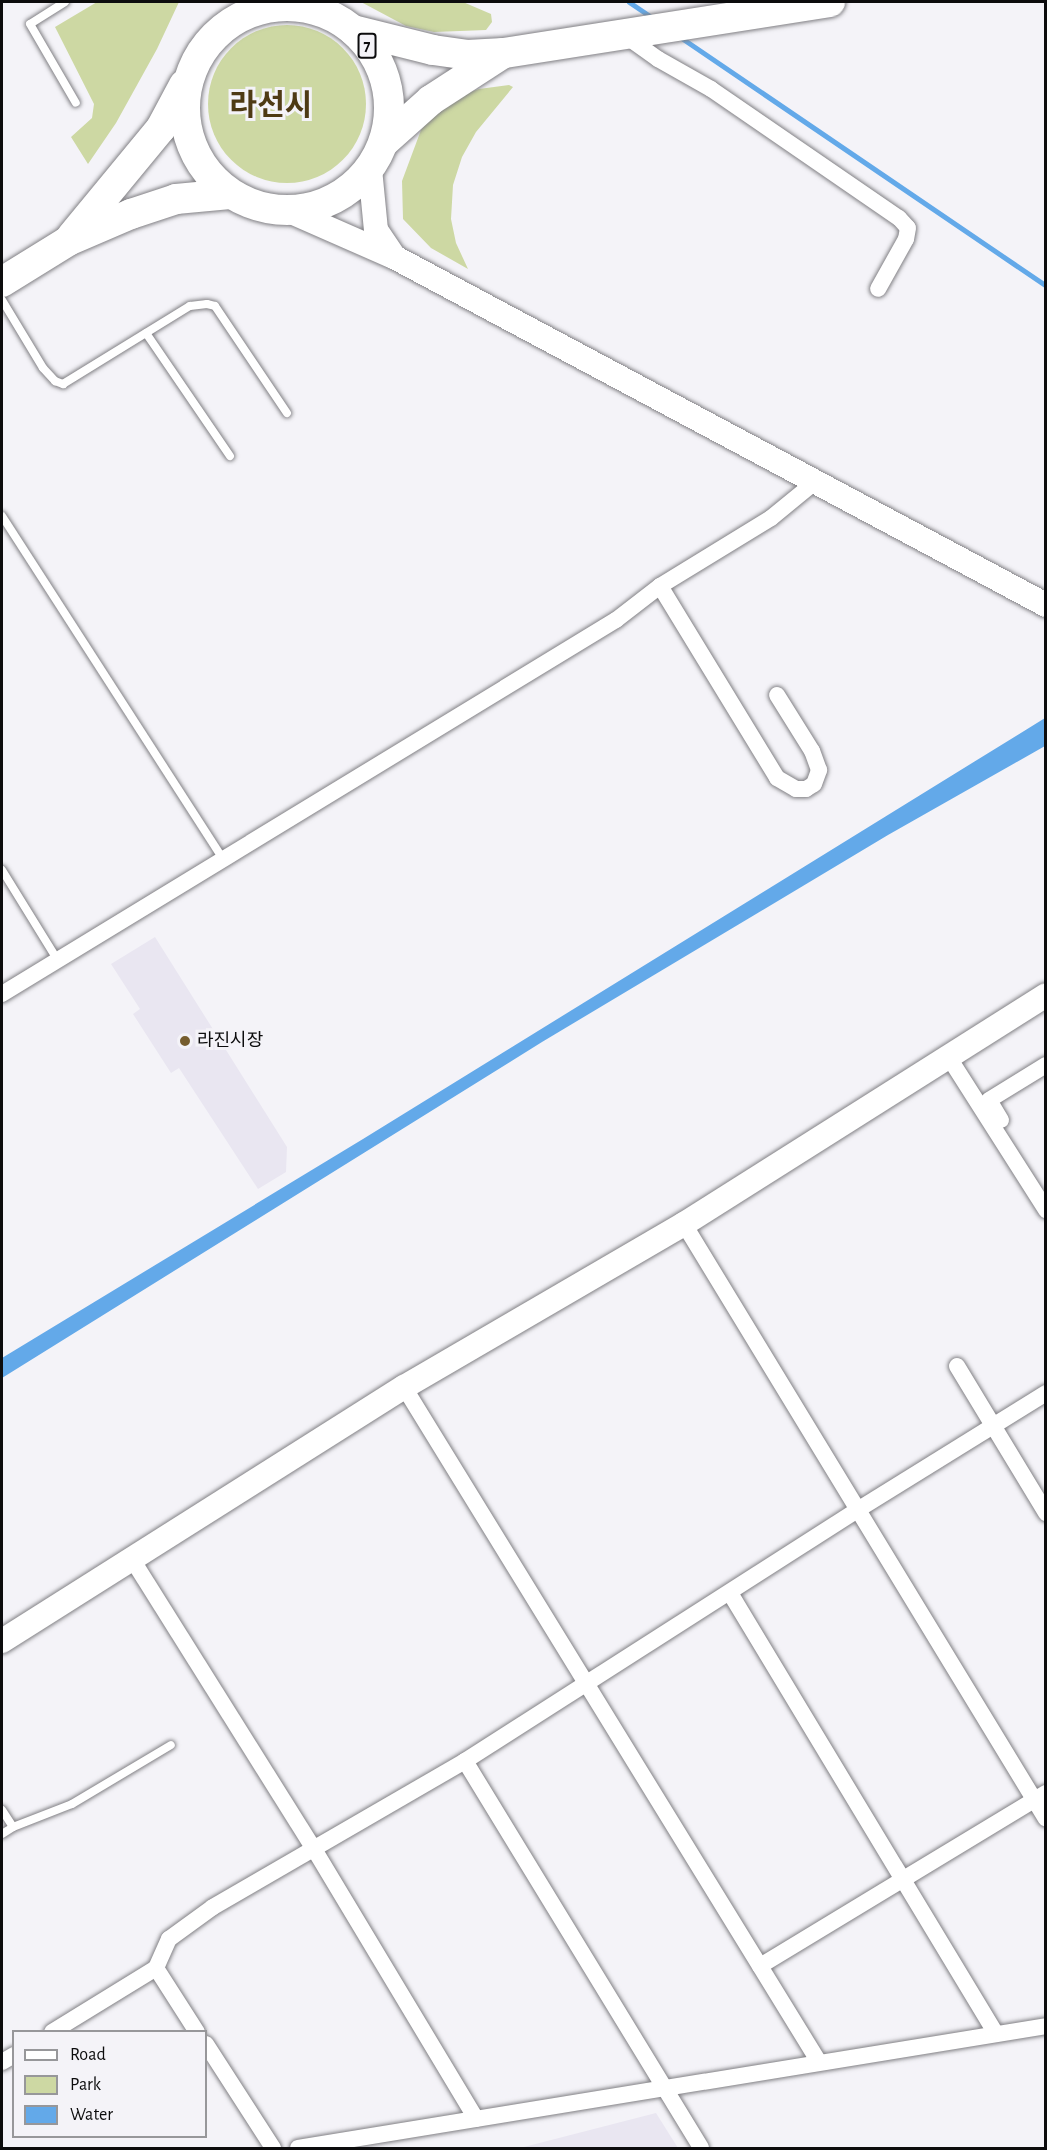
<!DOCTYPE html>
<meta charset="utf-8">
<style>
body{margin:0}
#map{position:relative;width:1047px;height:2150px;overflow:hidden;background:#f4f3f8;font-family:"Alegreya Sans","Noto Sans KR",sans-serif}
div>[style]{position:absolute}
.built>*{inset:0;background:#e9e6f1}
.green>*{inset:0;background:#cdd8a3}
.round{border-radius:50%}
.water>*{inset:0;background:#63a9e9}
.stream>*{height:5px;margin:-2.5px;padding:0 2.5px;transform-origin:2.5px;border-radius:2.5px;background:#63a9e9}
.roads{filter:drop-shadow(0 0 2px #818084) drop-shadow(0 0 2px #818084)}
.lane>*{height:8px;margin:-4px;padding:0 4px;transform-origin:4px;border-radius:4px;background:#fff}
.street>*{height:16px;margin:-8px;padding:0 8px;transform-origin:8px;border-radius:8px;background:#fff}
.secondary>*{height:24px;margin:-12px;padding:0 12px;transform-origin:12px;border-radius:12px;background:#fff}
.highway>*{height:30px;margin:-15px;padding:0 15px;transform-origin:15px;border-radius:15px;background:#fff}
.highway>.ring{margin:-15px;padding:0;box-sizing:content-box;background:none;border:30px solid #fff;border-radius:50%}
.dots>*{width:16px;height:16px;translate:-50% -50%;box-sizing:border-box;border:3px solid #f4f3f8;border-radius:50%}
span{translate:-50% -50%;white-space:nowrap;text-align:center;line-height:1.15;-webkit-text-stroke:6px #f4f3f8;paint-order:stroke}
.shield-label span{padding:2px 4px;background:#f4f3f8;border:2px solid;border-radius:4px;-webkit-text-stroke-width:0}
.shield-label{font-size:16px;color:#0c0c0d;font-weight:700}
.poi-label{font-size:18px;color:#0c0c0d}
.left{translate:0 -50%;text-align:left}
.town-label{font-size:30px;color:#4e3a14;font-weight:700}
.frame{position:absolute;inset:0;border:3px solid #0c0c0d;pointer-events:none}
.legend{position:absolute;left:12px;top:2030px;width:195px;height:108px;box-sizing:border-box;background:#f4f3f8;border:2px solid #97979a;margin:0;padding:8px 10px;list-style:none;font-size:18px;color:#0c0c0d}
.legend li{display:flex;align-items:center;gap:12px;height:30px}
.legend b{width:30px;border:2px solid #97979a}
</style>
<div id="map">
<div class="built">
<div style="clip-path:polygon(155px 937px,287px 1147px,286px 1172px,258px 1189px,179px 1068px,171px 1073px,133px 1014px,140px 1009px,111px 964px)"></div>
<div style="clip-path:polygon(656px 2113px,678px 2148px,520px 2148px)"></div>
</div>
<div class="green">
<div style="clip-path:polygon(97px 2px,179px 2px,157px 49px,116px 123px,88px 164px,71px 137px,92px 118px,94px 104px,55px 27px)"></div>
<div style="clip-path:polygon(361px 2px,463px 2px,491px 14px,492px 22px,486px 30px,434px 32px,406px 26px)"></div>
<div class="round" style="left:208px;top:25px;width:158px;height:158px"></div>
<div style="clip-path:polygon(509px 85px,513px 87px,476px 132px,462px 157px,453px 185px,451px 219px,456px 243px,468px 269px,431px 248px,403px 219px,402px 181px,421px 130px,438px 110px,456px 97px,479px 89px)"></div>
</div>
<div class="water">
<div style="clip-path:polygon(1045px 718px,1045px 746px,888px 835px,542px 1042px,2px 1378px,2px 1358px,363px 1139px)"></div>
</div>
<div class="stream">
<div style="left:629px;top:2px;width:29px;rotate:34deg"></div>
<div style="left:680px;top:37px;width:443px;rotate:34.2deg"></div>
</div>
<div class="roads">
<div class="lane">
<div style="left:65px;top:2px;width:41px;rotate:147.8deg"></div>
<div style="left:30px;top:24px;width:91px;rotate:59.8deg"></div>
<div style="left:2px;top:300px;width:79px;rotate:58.9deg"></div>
<div style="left:43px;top:368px;width:18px;rotate:47deg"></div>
<div style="left:55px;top:381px;width:9px;rotate:21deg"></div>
<div style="left:63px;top:384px;width:149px;rotate:-31.6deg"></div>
<div style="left:190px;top:306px;width:17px;rotate:-7deg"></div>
<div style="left:207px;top:304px;width:8px;rotate:14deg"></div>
<div style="left:215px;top:306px;width:129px;rotate:56.1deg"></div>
<div style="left:146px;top:333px;width:149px;rotate:55.7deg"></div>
<div style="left:2px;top:516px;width:407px;rotate:57.2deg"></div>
<div style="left:2px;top:870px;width:105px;rotate:58.3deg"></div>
<div style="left:2px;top:1810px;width:20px;rotate:57deg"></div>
<div style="left:13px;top:1827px;width:63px;rotate:-21.3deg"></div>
<div style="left:72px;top:1804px;width:115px;rotate:-30.8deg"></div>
<div style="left:2px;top:1834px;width:13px;rotate:-32deg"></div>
</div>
<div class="street">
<div style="left:623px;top:34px;width:43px;rotate:35.5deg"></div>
<div style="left:658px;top:59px;width:61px;rotate:29.5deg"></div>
<div style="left:711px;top:89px;width:228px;rotate:34.5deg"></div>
<div style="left:899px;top:218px;width:13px;rotate:48deg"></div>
<div style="left:908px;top:228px;width:11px;rotate:100deg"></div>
<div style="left:906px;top:239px;width:57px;rotate:119.2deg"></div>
<div style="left:660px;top:586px;width:225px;rotate:58.6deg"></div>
<div style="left:777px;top:778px;width:22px;rotate:30deg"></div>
<div style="left:796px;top:789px;width:10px"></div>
<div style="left:806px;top:789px;width:9px;rotate:-32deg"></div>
<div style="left:814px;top:784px;width:15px;rotate:-70deg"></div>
<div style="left:819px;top:770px;width:20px;rotate:-110deg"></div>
<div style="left:812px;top:751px;width:66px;rotate:-122deg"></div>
<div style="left:2px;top:994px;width:719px;rotate:-31.35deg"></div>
<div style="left:616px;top:620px;width:56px;rotate:-37.7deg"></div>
<div style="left:660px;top:586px;width:130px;rotate:-31.5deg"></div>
<div style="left:771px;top:518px;width:57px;rotate:-39.3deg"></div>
<div style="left:948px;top:1056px;width:183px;rotate:57.5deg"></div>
<div style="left:1001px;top:1120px;width:23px;rotate:-121deg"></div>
<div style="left:989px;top:1100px;width:67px;rotate:-31.6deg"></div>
<div style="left:684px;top:1224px;width:696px;rotate:58.68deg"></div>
<div style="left:957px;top:1366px;width:172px;rotate:58.8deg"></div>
<div style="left:404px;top:1387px;width:792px;rotate:58.42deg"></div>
<div style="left:132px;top:1559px;width:342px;rotate:57.9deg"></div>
<div style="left:314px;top:1849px;width:315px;rotate:59deg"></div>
<div style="left:730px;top:1593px;width:515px;rotate:58.9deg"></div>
<div style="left:465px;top:1761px;width:453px;rotate:58.6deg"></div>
<div style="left:760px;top:1966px;width:334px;rotate:-31.2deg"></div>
<div style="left:156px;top:1968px;width:32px;rotate:-66deg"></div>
<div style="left:169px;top:1939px;width:54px;rotate:-36deg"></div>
<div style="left:213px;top:1907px;width:291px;rotate:-30.1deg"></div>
<div style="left:465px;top:1761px;width:468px;rotate:-32.6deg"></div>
<div style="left:859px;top:1509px;width:220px;rotate:-31.8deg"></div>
<div style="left:52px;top:2032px;width:122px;rotate:-31.6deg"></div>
<div style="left:156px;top:1968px;width:76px;rotate:57.4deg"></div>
<div style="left:206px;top:2044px;width:124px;rotate:57.2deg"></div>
<div style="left:2px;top:2062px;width:14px;rotate:-30deg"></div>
<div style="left:298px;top:2148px;width:758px;rotate:-9.26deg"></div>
</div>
<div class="secondary">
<div style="left:269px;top:2px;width:5px;rotate:53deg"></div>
<div style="left:370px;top:169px;width:61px;rotate:84.4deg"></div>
<div style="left:376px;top:230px;width:32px;rotate:56deg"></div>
<div style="left:289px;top:211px;width:115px;rotate:23.7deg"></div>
<div style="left:394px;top:257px;width:739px;rotate:28.09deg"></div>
<div style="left:2px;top:1641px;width:476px;rotate:-32.3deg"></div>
<div style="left:404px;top:1387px;width:324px;rotate:-30.2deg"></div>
<div style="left:684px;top:1224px;width:428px;rotate:-32.3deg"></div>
</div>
<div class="highway">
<div class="ring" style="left:185px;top:6px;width:174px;height:174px"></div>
<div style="left:353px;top:30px;width:82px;rotate:14deg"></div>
<div style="left:433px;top:50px;width:34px;rotate:8deg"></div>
<div style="left:467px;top:55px;width:37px;rotate:-3deg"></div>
<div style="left:504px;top:53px;width:330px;rotate:-8.9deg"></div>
<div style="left:384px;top:142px;width:63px;rotate:-41.8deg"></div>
<div style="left:431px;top:100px;width:85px;rotate:-32.9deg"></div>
<div style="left:72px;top:236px;width:140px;rotate:-50.5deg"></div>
<div style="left:161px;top:128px;width:49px;rotate:-61.9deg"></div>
<div style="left:2px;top:282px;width:78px;rotate:-31.8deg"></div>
<div style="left:68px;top:241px;width:69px;rotate:-23.2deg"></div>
<div style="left:131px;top:214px;width:47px;rotate:-18.4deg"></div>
<div style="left:176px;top:199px;width:54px;rotate:-5.3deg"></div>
</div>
</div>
<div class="dots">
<div style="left:185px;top:1041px;background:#765d2e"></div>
</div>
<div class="shield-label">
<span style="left:367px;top:46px">7</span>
</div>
<div class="poi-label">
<span class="left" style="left:197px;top:1041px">라진시장</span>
</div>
<div class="town-label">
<span style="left:271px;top:106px">라선시</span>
</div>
<div class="frame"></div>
<ul class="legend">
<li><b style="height:8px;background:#fff"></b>Road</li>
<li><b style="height:16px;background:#cdd8a3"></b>Park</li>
<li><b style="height:16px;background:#63a9e9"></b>Water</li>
</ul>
</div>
